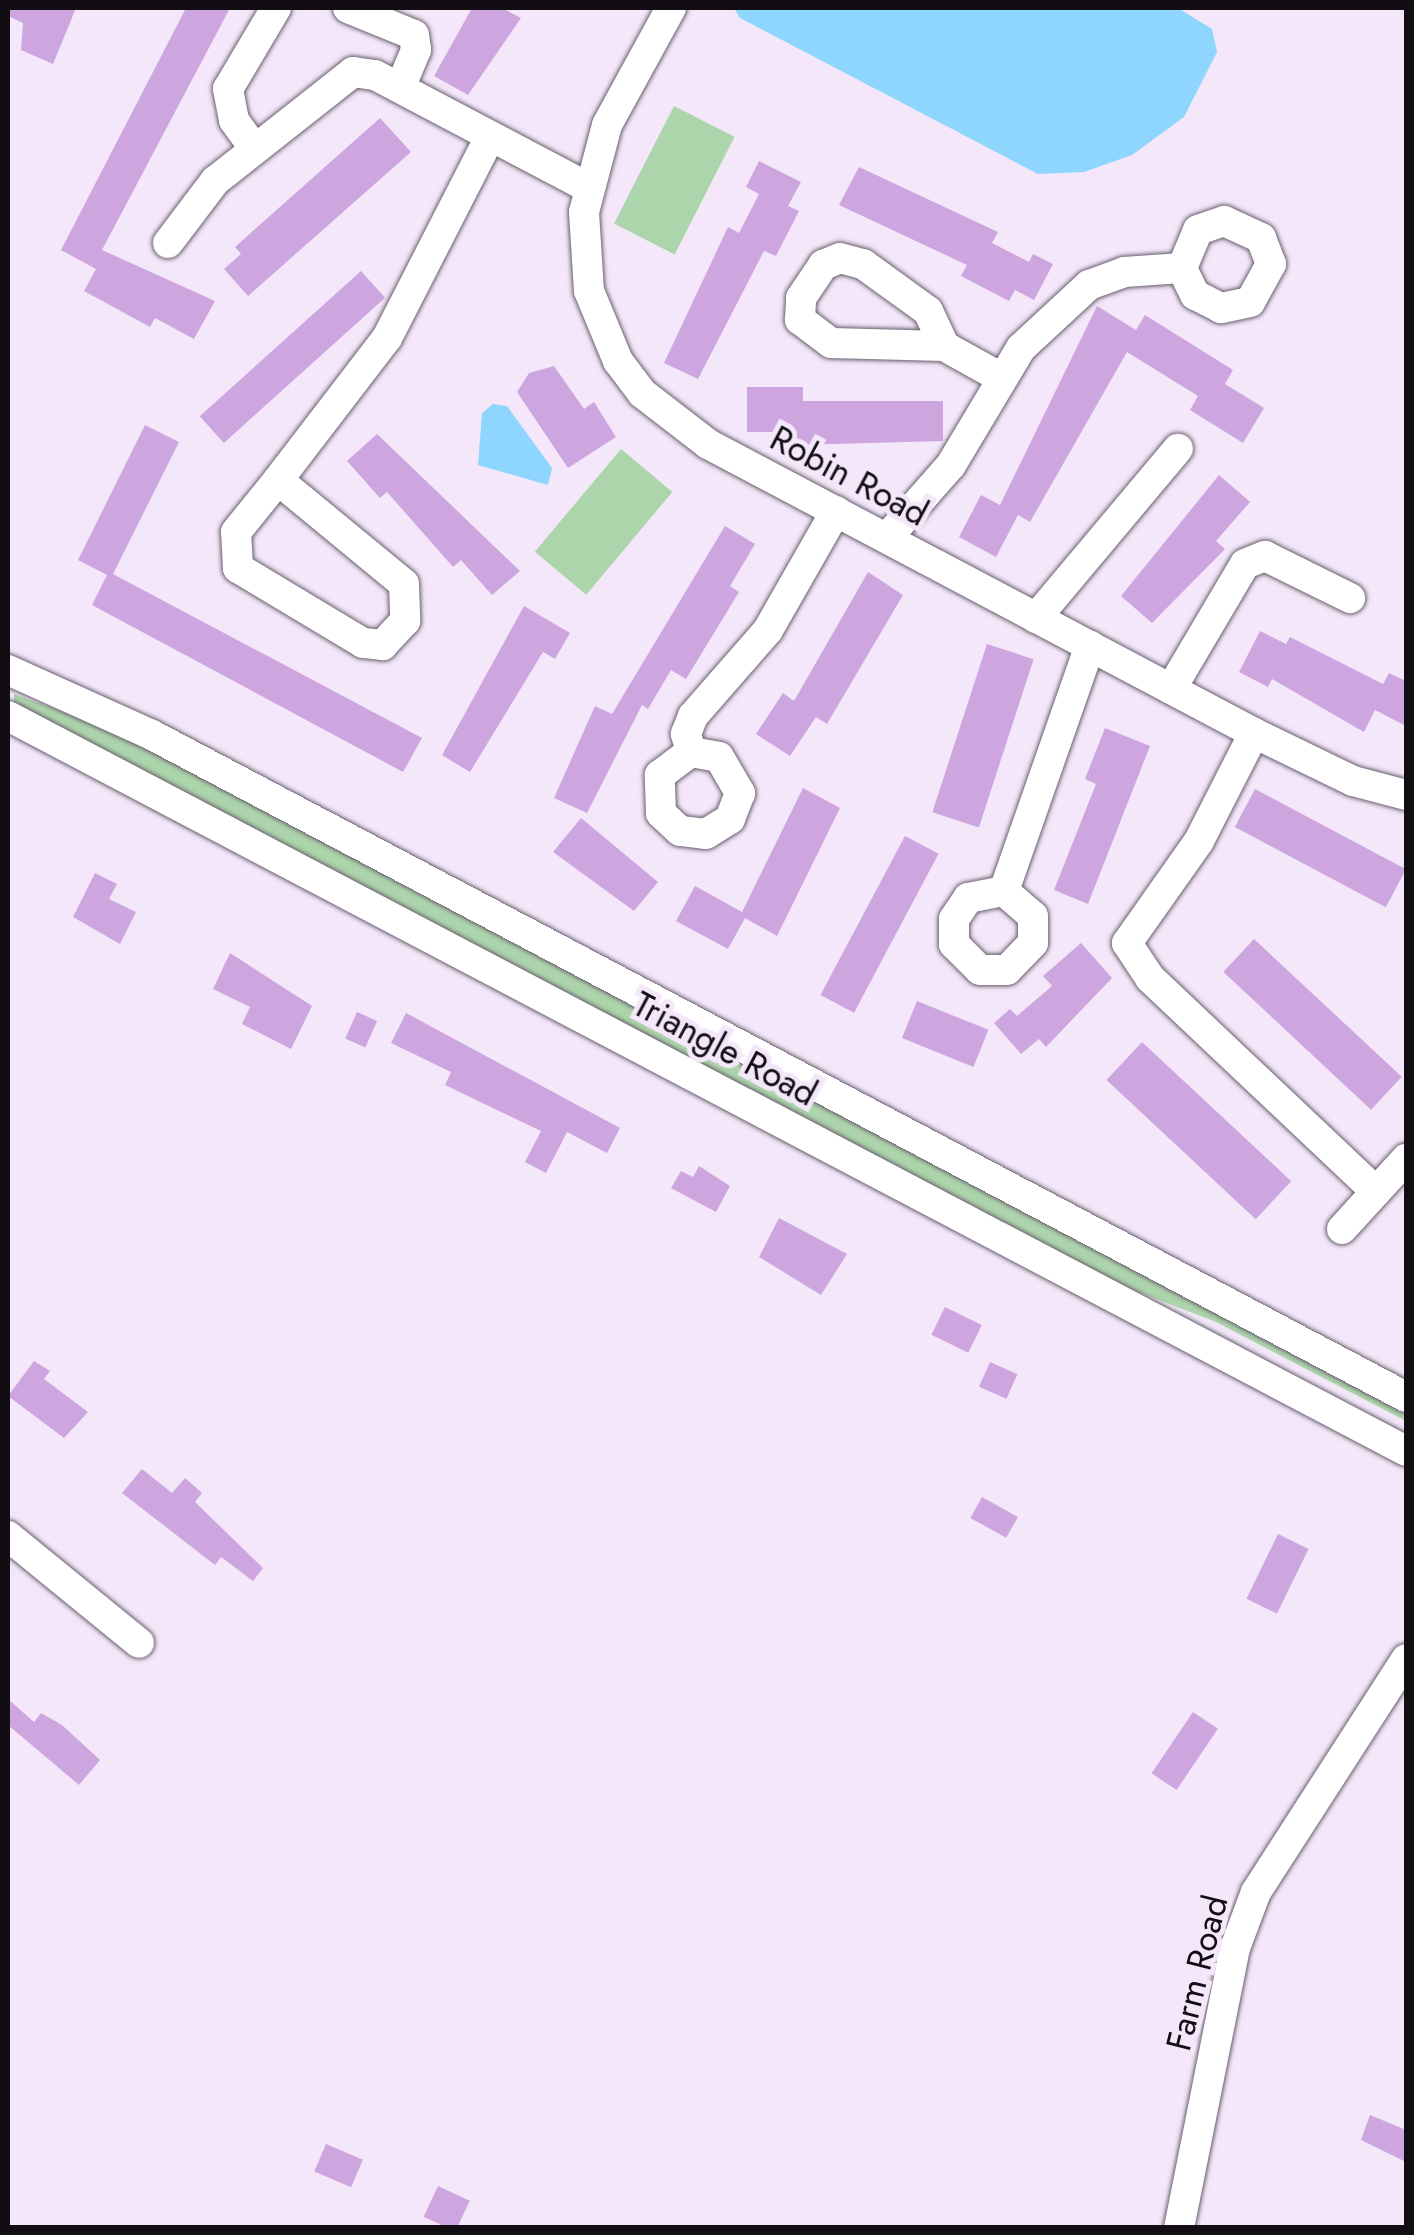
<!DOCTYPE html>
<style>
body{margin:0}
#map{position:relative;width:1414px;height:2235px;overflow:hidden;background:#f3e7f9;font-family:Jost,sans-serif}
div>[style]{position:absolute}
.green>*{inset:0;background:#add5ab;transform-origin:0 0}
.water>*{inset:0;background:#8ed6fd}
.building>*{inset:0;background:#cda6e0;transform-origin:0 0}
.roads{filter:drop-shadow(0 0 2px #695f6e) drop-shadow(0 0 2px #695f6e)}
.minor>*{height:30px;margin:-15px;padding:0 15px;transform-origin:15px;border-radius:15px;background:#fff}
span{translate:-50% -50%;white-space:nowrap;text-align:center;line-height:1.15;-webkit-text-stroke:10px #f3e7f9;paint-order:stroke}
.street-label{font-size:35px;color:#110d13}
.frame{position:absolute;inset:0;border:10px solid #110d13;pointer-events:none}
</style>
<div id="map">
<div class="green">
<div style="left:674px;top:106px;width:68px;height:132px;rotate:27deg"></div>
<div style="left:621px;top:449px;width:67px;height:134px;rotate:40deg"></div>
<div style="clip-path:polygon(14px 694px,107px 728px,1406px 1413px,1406px 1421px,1216px 1322px,1128px 1288px,14px 704px)"></div>
</div>
<div class="water">
<div style="clip-path:polygon(734px 8px,1178px 8px,1212px 29px,1217px 52px,1184px 117px,1132px 155px,1084px 172px,1038px 174px,740px 18px)"></div>
<div style="clip-path:polygon(493px 404px,507px 406px,552px 468px,548px 485px,478px 465px,482px 413px)"></div>
</div>
<div class="building">
<div style="clip-path:polygon(8px 8px,76px 8px,53px 64px,21px 50px,23px 23px,8px 16px)"></div>
<div style="clip-path:polygon(186px 8px,230px 8px,102px 250px,215px 301px,194px 339px,155px 318px,150px 327px,84px 291px,96px 269px,61px 250px)"></div>
<div style="clip-path:polygon(472px 8px,502px 8px,521px 18px,468px 95px,434px 76px)"></div>
<div style="clip-path:polygon(380px 118px,411px 152px,248px 296px,224px 269px,241px 254px,235px 247px)"></div>
<div style="clip-path:polygon(759px 161px,801px 182px,788px 206px,799px 211px,776px 256px,764px 251px,698px 379px,664px 363px,728px 227px,739px 233px,759px 194px,746px 187px)"></div>
<div style="clip-path:polygon(859px 167px,998px 232px,992px 243px,1029px 262px,1033px 254px,1053px 264px,1034px 300px,1015px 290px,1009px 301px,961px 276px,967px 265px,839px 205px)"></div>
<div style="left:361px;top:271px;width:36px;height:217px;rotate:48deg"></div>
<div style="clip-path:polygon(1097px 306px,1136px 330px,1145px 315px,1233px 370px,1225px 384px,1264px 408px,1243px 443px,1190px 410px,1198px 396px,1127px 352px,1030px 522px,1018px 515px,996px 557px,959px 537px,981px 495px,1000px 505px)"></div>
<div style="clip-path:polygon(554px 366px,584px 409px,594px 402px,616px 437px,568px 468px,517px 392px,529px 373px)"></div>
<div style="clip-path:polygon(747px 387px,803px 387px,803px 401px,943px 401px,943px 441px,795px 445px,795px 432px,747px 432px)"></div>
<div style="clip-path:polygon(145px 425px,179px 442px,113px 574px,422px 738px,403px 772px,92px 605px,107px 575px,78px 560px)"></div>
<div style="clip-path:polygon(377px 434px,520px 571px,492px 595px,461px 560px,453px 567px,387px 492px,380px 498px,347px 461px)"></div>
<div style="clip-path:polygon(1219px 475px,1250px 502px,1216px 541px,1225px 549px,1152px 623px,1121px 596px)"></div>
<div style="clip-path:polygon(725px 526px,755px 544px,730px 586px,739px 592px,686px 679px,671px 670px,648px 709px,642px 705px,587px 813px,554px 798px,595px 706px,612px 714px)"></div>
<div style="clip-path:polygon(868px 572px,903px 595px,827px 724px,816px 717px,790px 756px,756px 734px,783px 693px,794px 701px)"></div>
<div style="clip-path:polygon(524px 606px,570px 633px,555px 659px,543px 652px,470px 772px,442px 755px)"></div>
<div style="clip-path:polygon(1260px 631px,1286px 644px,1290px 637px,1383px 684px,1389px 673px,1406px 681px,1406px 726px,1375px 710px,1364px 732px,1272px 679px,1268px 687px,1239px 672px)"></div>
<div style="left:987px;top:644px;width:49px;height:177px;rotate:18deg"></div>
<div style="clip-path:polygon(1105px 728px,1150px 746px,1088px 904px,1054px 890px,1096px 784px,1085px 779px)"></div>
<div style="clip-path:polygon(803px 788px,840px 808px,777px 936px,745px 918px,728px 949px,676px 921px,695px 886px,742px 912px)"></div>
<div style="left:1255px;top:789px;width:171px;height:43px;rotate:28deg"></div>
<div style="clip-path:polygon(581px 818px,658px 882px,634px 911px,553px 852px)"></div>
<div style="left:905px;top:836px;width:38px;height:180px;rotate:28deg"></div>
<div style="clip-path:polygon(95px 873px,117px 884px,109px 899px,136px 912px,120px 944px,73px 917px)"></div>
<div style="left:1254px;top:939px;width:202px;height:45px;rotate:43deg"></div>
<div style="clip-path:polygon(1081px 943px,1112px 978px,1046px 1047px,1039px 1039px,1021px 1054px,994px 1023px,1010px 1009px,1017px 1016px,1052px 986px,1043px 976px)"></div>
<div style="clip-path:polygon(230px 953px,312px 1006px,291px 1049px,242px 1024px,250px 1007px,213px 989px)"></div>
<div style="left:917px;top:1001px;width:77px;height:40px;rotate:22deg"></div>
<div style="left:357px;top:1012px;width:22px;height:29px;rotate:24deg"></div>
<div style="clip-path:polygon(406px 1013px,620px 1128px,607px 1153px,567px 1132px,546px 1173px,525px 1162px,541px 1131px,445px 1085px,451px 1072px,391px 1043px)"></div>
<div style="left:1142px;top:1042px;width:204px;height:52px;rotate:43deg"></div>
<div style="clip-path:polygon(699px 1166px,730px 1186px,716px 1212px,671px 1188px,681px 1171px,693px 1177px)"></div>
<div style="clip-path:polygon(779px 1218px,847px 1254px,821px 1295px,759px 1257px)"></div>
<div style="left:945px;top:1307px;width:41px;height:31px;rotate:26deg"></div>
<div style="clip-path:polygon(34px 1361px,50px 1371px,44px 1379px,88px 1412px,64px 1438px,8px 1396px)"></div>
<div style="left:990px;top:1362px;width:30px;height:27px;rotate:24deg"></div>
<div style="clip-path:polygon(142px 1469px,172px 1493px,185px 1478px,202px 1493px,195px 1502px,263px 1568px,253px 1581px,221px 1557px,215px 1565px,122px 1493px)"></div>
<div style="left:982px;top:1497px;width:41px;height:24px;rotate:29deg"></div>
<div style="left:1278px;top:1534px;width:34px;height:72px;rotate:26deg"></div>
<div style="clip-path:polygon(8px 1699px,34px 1722px,41px 1713px,62px 1725px,100px 1760px,79px 1785px,8px 1725px)"></div>
<div style="left:1193px;top:1712px;width:30px;height:74px;rotate:34deg"></div>
<div style="clip-path:polygon(1370px 2115px,1406px 2130px,1406px 2162px,1361px 2140px)"></div>
<div style="left:326px;top:2144px;width:40px;height:30px;rotate:23deg"></div>
<div style="left:438px;top:2186px;width:35px;height:34px;rotate:25deg"></div>
</div>
<div class="roads">
<div class="minor">
<div style="left:348px;top:8px;width:71px;rotate:22.2deg"></div>
<div style="left:414px;top:35px;width:15px;rotate:82deg"></div>
<div style="left:416px;top:50px;width:41px;rotate:112.8deg"></div>
<div style="left:671px;top:8px;width:133px;rotate:118.7deg"></div>
<div style="left:607px;top:125px;width:90px;rotate:104.8deg"></div>
<div style="left:584px;top:212px;width:79px;rotate:86.4deg"></div>
<div style="left:589px;top:291px;width:76px;rotate:67.5deg"></div>
<div style="left:618px;top:361px;width:40px;rotate:53deg"></div>
<div style="left:642px;top:393px;width:83px;rotate:37.7deg"></div>
<div style="left:708px;top:444px;width:618px;rotate:27.89deg"></div>
<div style="left:1254px;top:733px;width:110px;rotate:25.9deg"></div>
<div style="left:1353px;top:781px;width:55px;rotate:14.8deg"></div>
<div style="left:254px;top:148px;width:34px;rotate:-126deg"></div>
<div style="left:234px;top:120px;width:32px;rotate:-101deg"></div>
<div style="left:228px;top:89px;width:94px;rotate:-59.3deg"></div>
<div style="left:168px;top:243px;width:78px;rotate:-52.8deg"></div>
<div style="left:215px;top:181px;width:176px;rotate:-38.3deg"></div>
<div style="left:353px;top:72px;width:22px;rotate:8deg"></div>
<div style="left:375px;top:75px;width:240px;rotate:27.8deg"></div>
<div style="left:944px;top:346px;width:113px;rotate:-178.5deg"></div>
<div style="left:831px;top:343px;width:39px;rotate:-143deg"></div>
<div style="left:800px;top:320px;width:22px;rotate:-87deg"></div>
<div style="left:801px;top:298px;width:40px;rotate:-56deg"></div>
<div style="left:823px;top:265px;width:18px;rotate:-22deg"></div>
<div style="left:840px;top:258px;width:24px;rotate:15deg"></div>
<div style="left:863px;top:264px;width:80px;rotate:35.9deg"></div>
<div style="left:928px;top:311px;width:38px;rotate:65deg"></div>
<div style="left:944px;top:346px;width:64px;rotate:29deg"></div>
<div style="left:278px;top:480px;width:163px;rotate:39.5deg"></div>
<div style="left:404px;top:584px;width:37px;rotate:88deg"></div>
<div style="left:405px;top:621px;width:33px;rotate:133deg"></div>
<div style="left:383px;top:645px;width:20px;rotate:-174deg"></div>
<div style="left:363px;top:643px;width:146px;rotate:-149deg"></div>
<div style="left:238px;top:568px;width:36px;rotate:-93deg"></div>
<div style="left:236px;top:532px;width:67px;rotate:-51.1deg"></div>
<div style="left:278px;top:480px;width:179px;rotate:-52.5deg"></div>
<div style="left:387px;top:338px;width:224px;rotate:-62.9deg"></div>
<div style="left:887px;top:538px;width:97px;rotate:-48.8deg"></div>
<div style="left:951px;top:465px;width:136px;rotate:-59.1deg"></div>
<div style="left:1021px;top:348px;width:93px;rotate:-42.8deg"></div>
<div style="left:1089px;top:285px;width:37px;rotate:-20deg"></div>
<div style="left:1124px;top:272px;width:58px;rotate:-3.9deg"></div>
<div style="left:1182px;top:268px;width:41px;rotate:-67.2deg"></div>
<div style="left:1198px;top:230px;width:28px;rotate:-19deg"></div>
<div style="left:1224px;top:221px;width:41px;rotate:24.7deg"></div>
<div style="left:1261px;top:238px;width:28px;rotate:69deg"></div>
<div style="left:1271px;top:264px;width:43px;rotate:118.9deg"></div>
<div style="left:1250px;top:302px;width:30px;rotate:168deg"></div>
<div style="left:1221px;top:308px;width:29px;rotate:-153deg"></div>
<div style="left:1195px;top:295px;width:30px;rotate:-116deg"></div>
<div style="left:1036px;top:618px;width:221px;rotate:-50deg"></div>
<div style="left:8px;top:670px;width:158px;rotate:24.3deg"></div>
<div style="left:152px;top:735px;width:1418px;rotate:27.83deg"></div>
<div style="left:1171px;top:689px;width:145px;rotate:-59.4deg"></div>
<div style="left:1245px;top:564px;width:22px;rotate:-22deg"></div>
<div style="left:1265px;top:556px;width:95px;rotate:26.3deg"></div>
<div style="left:8px;top:716px;width:1579px;rotate:27.73deg"></div>
<div style="left:1254px;top:733px;width:121px;rotate:117deg"></div>
<div style="left:1199px;top:841px;width:125px;rotate:125.2deg"></div>
<div style="left:1127px;top:943px;width:42px;rotate:56.7deg"></div>
<div style="left:1150px;top:978px;width:311px;rotate:43.4deg"></div>
<div style="left:691px;top:752px;width:28px;rotate:10deg"></div>
<div style="left:719px;top:757px;width:42px;rotate:59.7deg"></div>
<div style="left:740px;top:793px;width:28px;rotate:111deg"></div>
<div style="left:730px;top:819px;width:28px;rotate:148deg"></div>
<div style="left:706px;top:834px;width:26px;rotate:-173deg"></div>
<div style="left:680px;top:831px;width:26px;rotate:-137deg"></div>
<div style="left:661px;top:813px;width:38px;rotate:-92deg"></div>
<div style="left:660px;top:775px;width:39px;rotate:-37deg"></div>
<div style="left:691px;top:752px;width:19px;rotate:-106deg"></div>
<div style="left:686px;top:734px;width:19px;rotate:-69deg"></div>
<div style="left:693px;top:716px;width:114px;rotate:-48.9deg"></div>
<div style="left:768px;top:630px;width:137px;rotate:-60.3deg"></div>
<div style="left:1004px;top:891px;width:38px;rotate:41deg"></div>
<div style="left:1033px;top:916px;width:27px;rotate:90deg"></div>
<div style="left:1033px;top:943px;width:37px;rotate:134deg"></div>
<div style="left:1007px;top:970px;width:27px;rotate:180deg"></div>
<div style="left:980px;top:970px;width:37px;rotate:-135deg"></div>
<div style="left:954px;top:944px;width:25px;rotate:-90deg"></div>
<div style="left:954px;top:919px;width:25px;rotate:-56deg"></div>
<div style="left:968px;top:898px;width:37px;rotate:-11deg"></div>
<div style="left:1004px;top:891px;width:260px;rotate:-70.7deg"></div>
<div style="left:1342px;top:1229px;width:95px;rotate:-47.6deg"></div>
<div style="left:8px;top:1536px;width:169px;rotate:39.2deg"></div>
<div style="left:1179px;top:2228px;width:286px;rotate:-78.7deg"></div>
<div style="left:1235px;top:1948px;width:60px;rotate:-69.4deg"></div>
<div style="left:1256px;top:1892px;width:277px;rotate:-57.2deg"></div>
</div>
</div>
<div class="street-label">
<span style="left:849px;top:476px;rotate:28deg">Robin Road</span>
<span style="left:725px;top:1049px;rotate:28deg">Triangle Road</span>
<span style="left:1197px;top:1973px;rotate:-76deg">Farm Road</span>
</div>
<div class="frame"></div>
</div>
